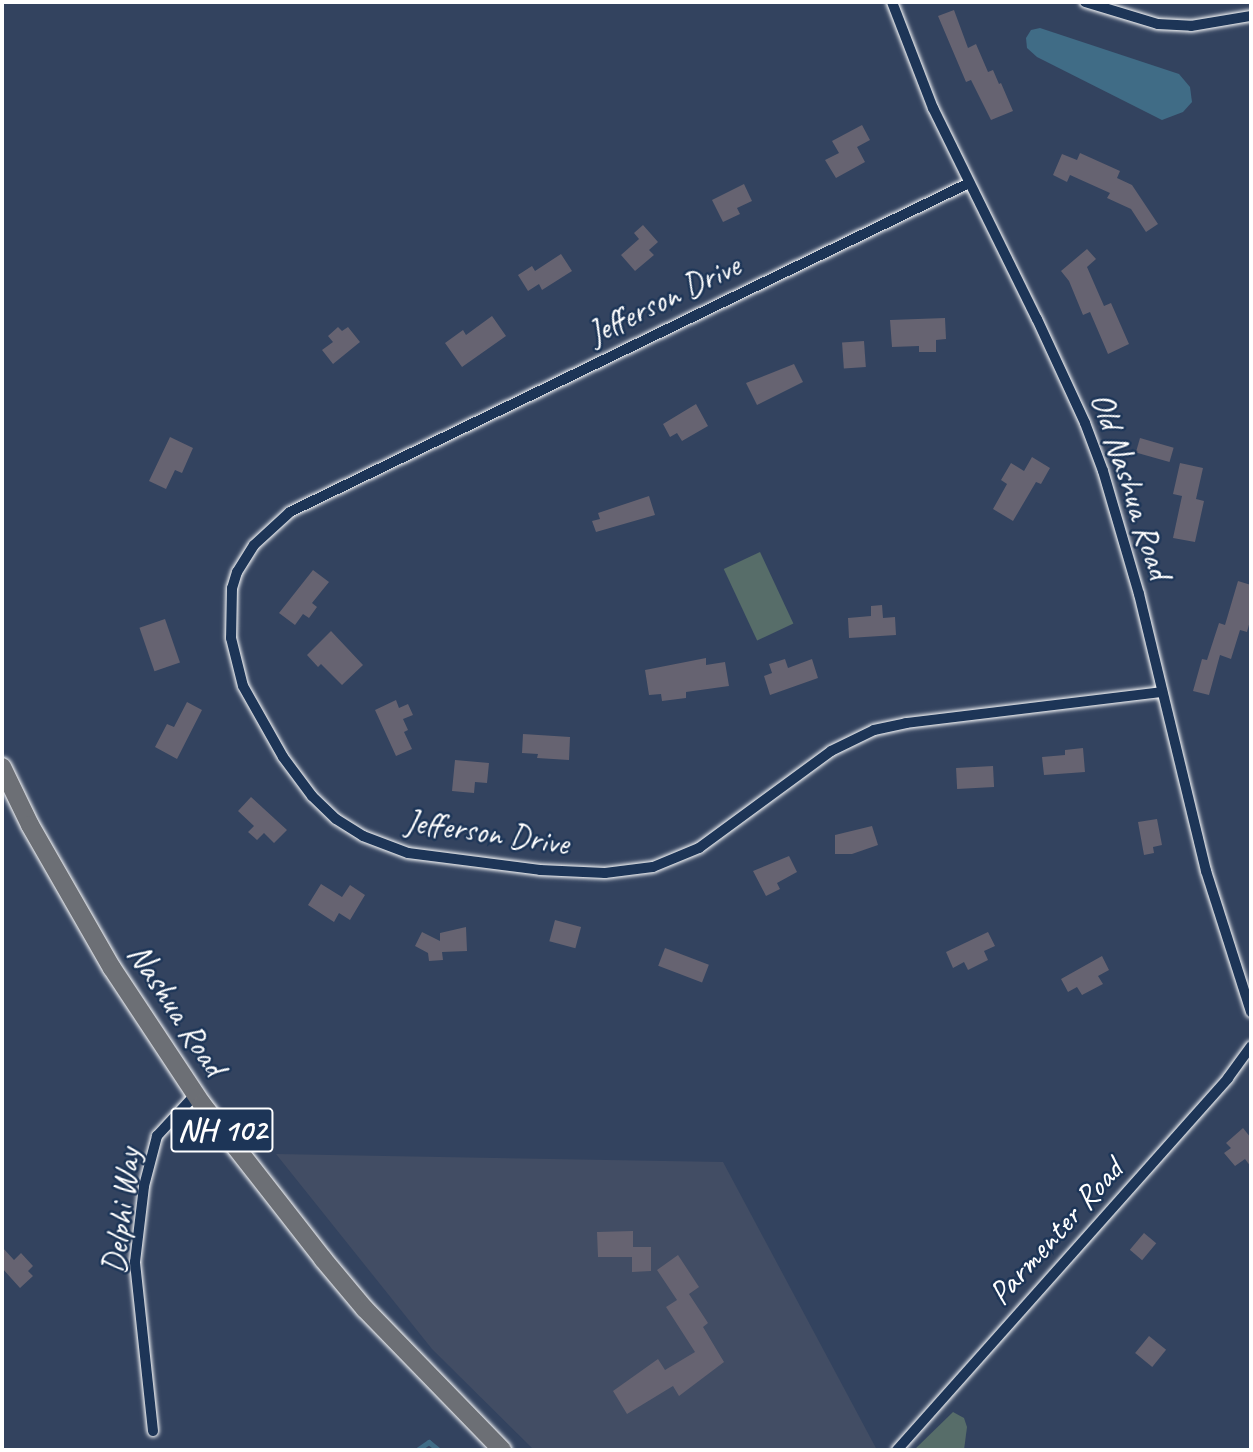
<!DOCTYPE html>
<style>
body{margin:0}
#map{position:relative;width:1253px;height:1452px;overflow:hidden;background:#33435f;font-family:Caveat,sans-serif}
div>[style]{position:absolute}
.built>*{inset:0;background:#424d64}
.green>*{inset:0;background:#576d69;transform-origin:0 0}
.water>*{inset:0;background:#406c86}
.stream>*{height:4.5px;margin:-2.25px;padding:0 2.25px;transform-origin:2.25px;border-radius:2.25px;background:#406c86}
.building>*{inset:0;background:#666371;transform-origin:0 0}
.roads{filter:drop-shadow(0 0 2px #fff) drop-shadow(0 0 2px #fff)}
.street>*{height:10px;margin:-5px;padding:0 5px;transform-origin:5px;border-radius:5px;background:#1d3557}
.primary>*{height:18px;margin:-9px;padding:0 9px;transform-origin:9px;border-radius:9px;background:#6c6f75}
span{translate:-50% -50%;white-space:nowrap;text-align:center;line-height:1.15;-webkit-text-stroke:5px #1d3557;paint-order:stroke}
.shield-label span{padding:2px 5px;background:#1d3557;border:2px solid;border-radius:5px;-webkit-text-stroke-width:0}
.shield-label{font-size:32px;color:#fff;font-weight:700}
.street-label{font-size:33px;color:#fff}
.frame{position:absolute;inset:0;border:4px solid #fff;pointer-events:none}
</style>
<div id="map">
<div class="built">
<div style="clip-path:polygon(276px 1154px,723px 1162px,877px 1450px,534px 1450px,432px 1349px)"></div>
</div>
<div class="green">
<div style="left:760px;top:552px;width:79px;height:40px;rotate:65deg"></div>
<div style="clip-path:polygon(953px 1412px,964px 1418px,967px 1427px,964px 1450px,914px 1450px)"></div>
</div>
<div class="water">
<div style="clip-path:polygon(1040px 28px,1179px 74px,1190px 87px,1192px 102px,1183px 112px,1162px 120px,1037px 57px,1027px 48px,1026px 38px,1031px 30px)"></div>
</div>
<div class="stream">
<div style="left:417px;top:1450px;width:14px;rotate:-34deg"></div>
<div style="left:429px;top:1442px;width:13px;rotate:39deg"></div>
</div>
<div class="building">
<div style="clip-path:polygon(954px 10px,968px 48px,976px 44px,988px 72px,993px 70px,999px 84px,1001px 83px,1013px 111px,991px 120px,971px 80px,966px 82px,938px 16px)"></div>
<div style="clip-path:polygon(862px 125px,870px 140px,857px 147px,865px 162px,836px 178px,825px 160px,839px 153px,832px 141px)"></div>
<div style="clip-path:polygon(1080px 153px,1120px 171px,1117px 178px,1132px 185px,1158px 224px,1146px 232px,1131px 209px,1107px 198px,1110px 193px,1070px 175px,1067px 182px,1053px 175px,1062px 154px,1077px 160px)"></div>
<div style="clip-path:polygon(744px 184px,752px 201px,737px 208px,740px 214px,723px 222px,712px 200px)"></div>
<div style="clip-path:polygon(643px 225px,658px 242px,649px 250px,654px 255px,635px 271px,621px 255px,639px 239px,634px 233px)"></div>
<div style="clip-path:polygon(1087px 249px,1096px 259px,1087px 267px,1104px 306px,1111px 303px,1129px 344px,1108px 354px,1090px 312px,1083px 315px,1069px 281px,1061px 271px)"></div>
<div style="clip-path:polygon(561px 254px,572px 271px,542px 290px,539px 284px,528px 291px,518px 275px,532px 266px,535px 271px)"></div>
<div style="clip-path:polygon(492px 316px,506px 336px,462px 367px,445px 343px,463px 330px,466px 335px)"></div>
<div style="clip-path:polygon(945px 318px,946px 339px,936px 340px,936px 352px,919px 352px,919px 346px,892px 347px,890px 320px)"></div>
<div style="clip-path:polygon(338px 327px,342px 331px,348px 327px,360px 342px,333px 364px,322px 350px,333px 342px,328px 336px)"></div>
<div style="left:864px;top:341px;width:26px;height:22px;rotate:86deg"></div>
<div style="clip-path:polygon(794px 364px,803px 382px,757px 405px,746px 383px)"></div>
<div style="clip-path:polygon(696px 404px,708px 426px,682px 441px,677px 433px,670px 437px,663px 424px)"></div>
<div style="clip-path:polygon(170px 437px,193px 448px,182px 473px,175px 470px,166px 489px,149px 481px)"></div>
<div style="left:1140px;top:438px;width:35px;height:15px;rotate:16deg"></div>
<div style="clip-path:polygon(1032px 457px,1050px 468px,1041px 484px,1036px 482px,1013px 521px,993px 509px,1007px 484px,1001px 480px,1011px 463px,1024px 471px)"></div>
<div style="clip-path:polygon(1180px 463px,1203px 468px,1196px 499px,1204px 501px,1195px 542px,1173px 538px,1182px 496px,1173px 494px)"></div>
<div style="clip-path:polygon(649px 496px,655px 515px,596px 532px,592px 521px,600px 519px,598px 513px)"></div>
<div style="clip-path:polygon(313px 570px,329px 582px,312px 603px,317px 607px,309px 618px,303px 614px,295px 625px,279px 613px)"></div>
<div style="clip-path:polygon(1238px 581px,1251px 585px,1251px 617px,1247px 632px,1240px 630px,1231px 659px,1220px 655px,1209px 695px,1193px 691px,1202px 659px,1207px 660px,1219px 623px,1225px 625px)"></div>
<div style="clip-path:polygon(882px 605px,883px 618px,895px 617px,896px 635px,849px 638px,848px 618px,871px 616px,871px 606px)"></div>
<div style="left:165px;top:619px;width:46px;height:27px;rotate:71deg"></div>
<div style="clip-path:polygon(331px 631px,363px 665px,342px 685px,321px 664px,318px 667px,307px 655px)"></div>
<div style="clip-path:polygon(706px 658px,706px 665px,725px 662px,729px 686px,686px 692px,686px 698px,662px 701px,661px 694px,649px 695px,645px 670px)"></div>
<div style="clip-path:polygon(785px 659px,788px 668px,812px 659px,818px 678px,770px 695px,764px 676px,772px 673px,769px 664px)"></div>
<div style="clip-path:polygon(396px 700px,399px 708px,408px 704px,413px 715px,403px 719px,408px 730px,404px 732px,412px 749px,396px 756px,375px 710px)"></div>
<div style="clip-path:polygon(187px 702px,202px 710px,177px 759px,155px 747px,167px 724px,174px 727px)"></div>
<div style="clip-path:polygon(523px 734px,570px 737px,569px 760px,537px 758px,538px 754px,522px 753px)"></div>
<div style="clip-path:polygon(1083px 748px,1085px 772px,1044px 775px,1042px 757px,1065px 755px,1065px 750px)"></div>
<div style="clip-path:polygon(455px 760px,489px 763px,487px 783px,475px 782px,474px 793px,452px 791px)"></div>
<div style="left:993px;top:766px;width:21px;height:37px;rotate:87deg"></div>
<div style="clip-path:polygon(251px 797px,287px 830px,274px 843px,264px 833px,257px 840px,248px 832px,254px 826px,238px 811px)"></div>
<div style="clip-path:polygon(1157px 819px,1162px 845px,1153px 847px,1154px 853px,1144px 855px,1138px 822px)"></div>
<div style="clip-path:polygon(872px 826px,878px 845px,852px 854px,835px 854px,835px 835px)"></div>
<div style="clip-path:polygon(789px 856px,797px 872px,777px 883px,780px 889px,766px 896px,753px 871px)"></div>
<div style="clip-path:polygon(321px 884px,342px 897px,350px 885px,365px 895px,350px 920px,339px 913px,334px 922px,308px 905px)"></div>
<div style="left:555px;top:920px;width:27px;height:22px;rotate:15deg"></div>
<div style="clip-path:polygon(466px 927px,467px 951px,442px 952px,443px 960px,429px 961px,428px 953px,415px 946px,422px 932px,440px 941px,440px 933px)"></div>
<div style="clip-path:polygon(988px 932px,995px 946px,984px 951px,988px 960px,968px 970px,964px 962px,953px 968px,946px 952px)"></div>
<div style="left:665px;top:948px;width:47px;height:19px;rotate:21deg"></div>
<div style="clip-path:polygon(1102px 956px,1109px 970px,1098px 976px,1103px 984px,1082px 995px,1077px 987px,1068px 992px,1061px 979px)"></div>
<div style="clip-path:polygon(1243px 1128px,1251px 1138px,1251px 1167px,1245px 1159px,1235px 1166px,1224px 1153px,1231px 1148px,1226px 1143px)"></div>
<div style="clip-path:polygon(633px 1231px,633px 1247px,651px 1247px,651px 1271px,632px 1272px,632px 1257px,598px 1257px,597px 1232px)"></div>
<div style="left:1144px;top:1233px;width:16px;height:22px;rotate:40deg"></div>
<div style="clip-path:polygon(2px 1247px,14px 1260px,21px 1253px,33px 1266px,28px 1271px,33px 1276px,20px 1288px,2px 1268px)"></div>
<div style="clip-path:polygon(678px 1255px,699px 1287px,689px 1294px,708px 1323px,703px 1327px,724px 1362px,679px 1396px,673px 1386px,627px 1414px,613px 1391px,658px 1359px,665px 1370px,695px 1352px,666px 1307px,677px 1300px,657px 1270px)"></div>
<div style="left:1149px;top:1336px;width:22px;height:22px;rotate:39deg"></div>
</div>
<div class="roads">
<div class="street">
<div style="left:892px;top:2px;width:114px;rotate:68.9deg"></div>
<div style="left:933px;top:108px;width:235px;rotate:63.8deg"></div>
<div style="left:1037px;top:319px;width:115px;rotate:65.2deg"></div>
<div style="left:1085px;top:423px;width:51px;rotate:69.4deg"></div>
<div style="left:1103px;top:471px;width:128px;rotate:73.7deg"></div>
<div style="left:1139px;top:594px;width:285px;rotate:76.4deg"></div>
<div style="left:1206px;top:871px;width:148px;rotate:72.3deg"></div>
<div style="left:1085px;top:2px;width:76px;rotate:16.8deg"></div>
<div style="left:1158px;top:24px;width:33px;rotate:3deg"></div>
<div style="left:1191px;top:26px;width:61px;rotate:-9.5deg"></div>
<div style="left:969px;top:183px;width:755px;rotate:154.15deg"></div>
<div style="left:290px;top:512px;width:49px;rotate:137.5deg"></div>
<div style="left:254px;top:545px;width:32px;rotate:122deg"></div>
<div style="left:237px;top:572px;width:17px;rotate:107deg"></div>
<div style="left:232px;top:588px;width:50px;rotate:91.1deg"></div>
<div style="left:231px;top:638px;width:49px;rotate:76deg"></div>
<div style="left:243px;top:686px;width:81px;rotate:60.6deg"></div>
<div style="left:283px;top:757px;width:49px;rotate:53.4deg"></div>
<div style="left:312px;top:796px;width:33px;rotate:44deg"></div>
<div style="left:336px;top:819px;width:32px;rotate:32deg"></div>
<div style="left:363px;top:836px;width:48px;rotate:20.7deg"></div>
<div style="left:408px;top:853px;width:133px;rotate:7.3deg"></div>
<div style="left:540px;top:870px;width:65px;rotate:2.6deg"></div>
<div style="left:605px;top:873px;width:48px;rotate:-7.1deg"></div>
<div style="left:653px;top:867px;width:50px;rotate:-22.4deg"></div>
<div style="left:699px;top:848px;width:164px;rotate:-36.3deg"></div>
<div style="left:831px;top:751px;width:48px;rotate:-26deg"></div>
<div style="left:874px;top:730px;width:33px;rotate:-12deg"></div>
<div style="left:906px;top:723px;width:258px;rotate:-6.9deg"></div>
<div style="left:153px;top:1431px;width:170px;rotate:-96.1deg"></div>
<div style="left:135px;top:1262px;width:77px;rotate:-83.2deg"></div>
<div style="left:144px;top:1186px;width:52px;rotate:-75.4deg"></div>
<div style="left:157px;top:1136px;width:56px;rotate:-47.2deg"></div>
<div style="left:897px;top:1450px;width:498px;rotate:-48.3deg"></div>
<div style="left:1228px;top:1078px;width:39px;rotate:-54deg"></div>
</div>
<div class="primary">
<div style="left:2px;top:767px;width:64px;rotate:64.2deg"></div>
<div style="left:30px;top:825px;width:165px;rotate:60.2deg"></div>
<div style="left:112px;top:968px;width:163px;rotate:56.5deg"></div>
<div style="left:202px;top:1104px;width:197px;rotate:52deg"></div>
<div style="left:323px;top:1259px;width:65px;rotate:50deg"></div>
<div style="left:365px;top:1309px;width:197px;rotate:45.8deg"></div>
</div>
</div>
<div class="shield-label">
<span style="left:222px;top:1130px">NH 102</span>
</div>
<div class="street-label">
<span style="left:664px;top:300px;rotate:-26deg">Jefferson Drive</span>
<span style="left:1130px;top:486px;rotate:72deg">Old Nashua Road</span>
<span style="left:487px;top:833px;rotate:8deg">Jefferson Drive</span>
<span style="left:176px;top:1010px;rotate:57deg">Nashua Road</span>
<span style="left:122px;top:1211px;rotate:-83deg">Delphi Way</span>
<span style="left:1056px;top:1232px;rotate:-48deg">Parmenter Road</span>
</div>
<div class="frame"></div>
</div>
